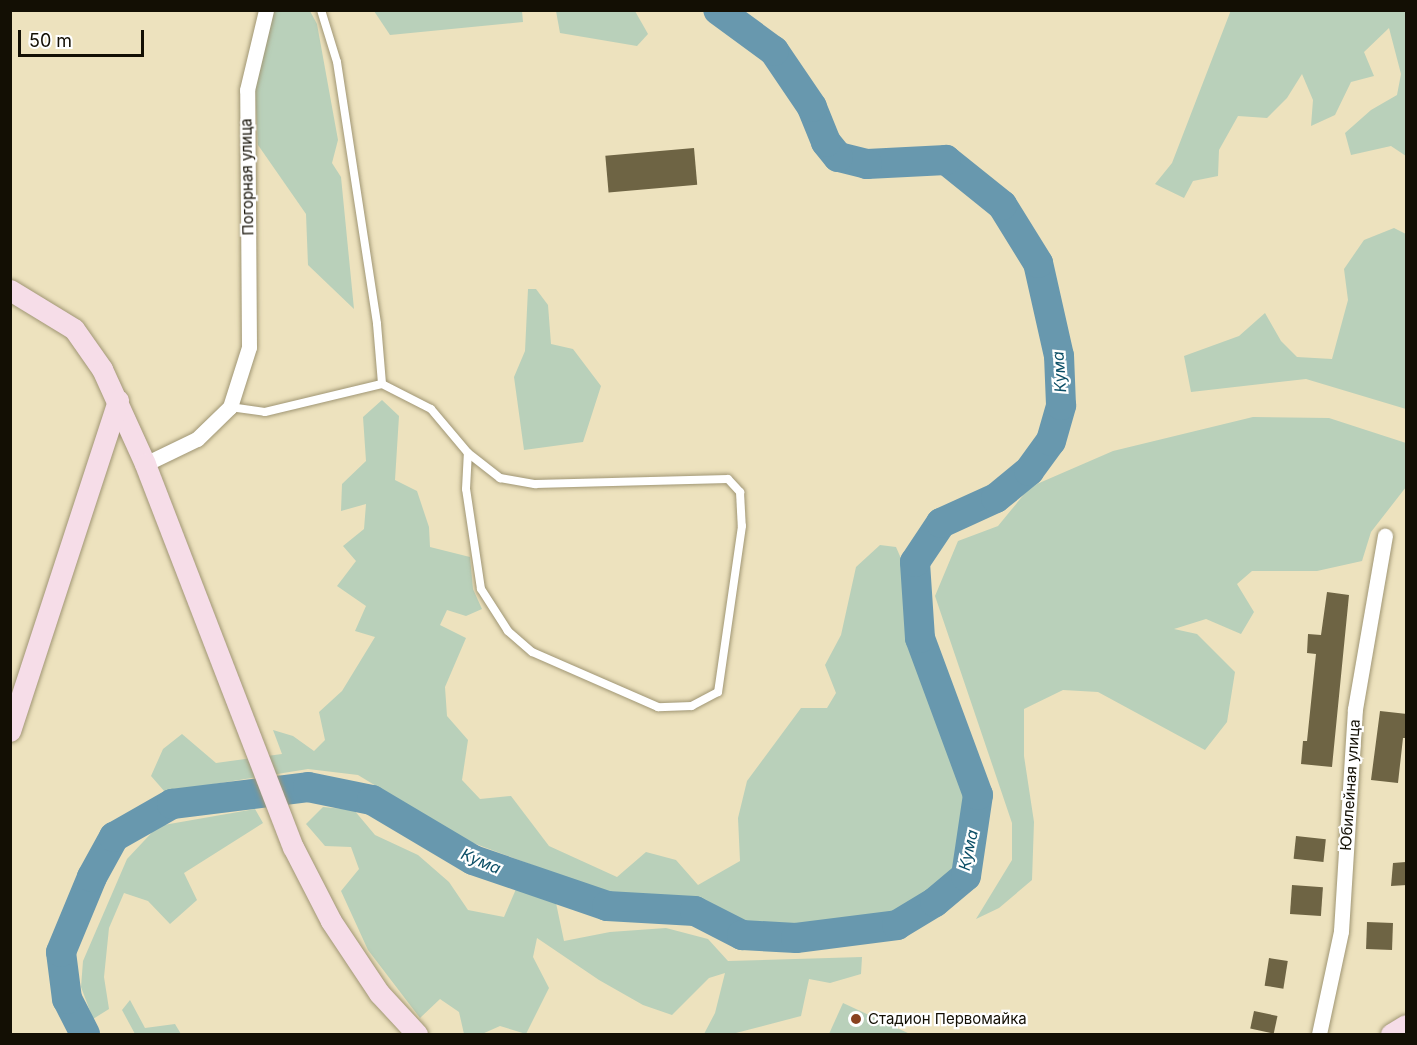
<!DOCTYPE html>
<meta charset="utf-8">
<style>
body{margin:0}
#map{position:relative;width:1417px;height:1045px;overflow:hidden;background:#ede2be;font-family:Inter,sans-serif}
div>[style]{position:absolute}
.green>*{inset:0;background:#b9d0ba}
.river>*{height:30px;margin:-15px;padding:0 15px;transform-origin:15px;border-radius:15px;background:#6898ae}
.building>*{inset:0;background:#6e6444;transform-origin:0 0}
.roads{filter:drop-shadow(0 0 2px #a09674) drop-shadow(0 0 2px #a09674)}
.lane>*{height:8px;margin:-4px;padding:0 4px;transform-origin:4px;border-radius:4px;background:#fff}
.street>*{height:15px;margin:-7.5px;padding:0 7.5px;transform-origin:7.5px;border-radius:7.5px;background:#fff}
.secondary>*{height:21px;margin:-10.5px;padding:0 10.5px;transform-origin:10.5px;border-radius:10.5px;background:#f6dde8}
.dots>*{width:16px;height:16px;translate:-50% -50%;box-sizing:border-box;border:3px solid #fff;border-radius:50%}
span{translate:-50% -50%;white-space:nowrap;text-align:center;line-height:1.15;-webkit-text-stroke:4.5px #fff;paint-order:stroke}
.street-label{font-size:15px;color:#130f04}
.poi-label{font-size:15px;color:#130f04}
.left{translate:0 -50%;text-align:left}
.water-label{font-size:16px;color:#0b4e66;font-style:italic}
.frame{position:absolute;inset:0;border:12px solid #130f04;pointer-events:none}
.scale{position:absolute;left:18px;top:30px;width:126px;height:27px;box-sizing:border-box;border:3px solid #130f04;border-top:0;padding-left:8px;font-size:18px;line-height:21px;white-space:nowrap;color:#130f04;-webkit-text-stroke:4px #fff;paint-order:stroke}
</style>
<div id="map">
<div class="green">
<div style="clip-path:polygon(1231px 10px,1406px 11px,1406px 156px,1391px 146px,1351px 155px,1345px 133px,1371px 110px,1397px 95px,1401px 74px,1389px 28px,1364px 52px,1374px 76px,1351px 82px,1335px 115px,1311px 126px,1313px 100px,1302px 74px,1287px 98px,1267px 118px,1238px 116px,1219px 150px,1218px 176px,1193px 181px,1184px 198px,1155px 184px,1172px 163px)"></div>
<div style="clip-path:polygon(274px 11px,310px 11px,317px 24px,338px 140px,332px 163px,341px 177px,354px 309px,308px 265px,306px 214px,258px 145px,255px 88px)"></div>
<div style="clip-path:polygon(374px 11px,522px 11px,523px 22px,390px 35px)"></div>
<div style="clip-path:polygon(556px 11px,635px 11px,648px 34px,637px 46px,560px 33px)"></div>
<div style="clip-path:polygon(1394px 228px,1406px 234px,1406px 409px,1306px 379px,1191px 392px,1184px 356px,1239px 336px,1265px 313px,1281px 341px,1297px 357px,1332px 359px,1348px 300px,1344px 269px,1364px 240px)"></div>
<div style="clip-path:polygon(528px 289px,536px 289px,548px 305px,551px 344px,573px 349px,601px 386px,583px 442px,524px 450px,514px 377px,525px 351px)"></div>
<div style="clip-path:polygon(382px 400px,399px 416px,395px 480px,417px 491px,429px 527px,430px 547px,470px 557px,473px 589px,482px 609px,466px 616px,447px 610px,440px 625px,466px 638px,445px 687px,447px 716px,468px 740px,462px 780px,480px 799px,511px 796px,549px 846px,617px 877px,646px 852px,676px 860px,698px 885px,740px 861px,738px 818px,747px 781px,801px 708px,827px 708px,836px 693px,825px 665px,841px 635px,856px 567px,880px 545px,896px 547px,903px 563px,908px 647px,970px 793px,958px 869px,893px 914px,800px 927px,742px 924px,698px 899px,616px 896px,465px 840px,358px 775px,308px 769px,165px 792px,151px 776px,163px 749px,182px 734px,216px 763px,282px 754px,273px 730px,293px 736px,314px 751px,325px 740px,319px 712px,342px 691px,375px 637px,355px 631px,366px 606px,337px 586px,356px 561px,343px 546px,364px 529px,366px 504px,341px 511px,342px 484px,366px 461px,363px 417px)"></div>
<div style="clip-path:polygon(1253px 417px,1329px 418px,1406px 443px,1406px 487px,1371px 532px,1362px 561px,1317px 571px,1252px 571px,1237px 584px,1254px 612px,1241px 634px,1206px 619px,1174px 629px,1197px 634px,1235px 672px,1227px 722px,1205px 750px,1098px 692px,1063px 690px,1024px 709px,1024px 756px,1034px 822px,1032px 880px,999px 908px,976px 919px,1012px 860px,1012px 823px,935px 596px,958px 541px,998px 526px,1030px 487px,1113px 451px)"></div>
<div style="clip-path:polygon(323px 807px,354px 810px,375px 835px,418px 855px,449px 882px,468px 910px,504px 917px,516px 889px,556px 903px,564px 941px,610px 932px,666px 928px,708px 939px,728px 961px,862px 957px,861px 974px,830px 983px,809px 979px,801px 1016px,732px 1034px,704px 1034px,715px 1013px,725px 973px,709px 978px,672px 1015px,643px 1005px,599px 980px,537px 938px,533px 957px,549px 988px,526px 1034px,500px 1026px,482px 1034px,464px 1034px,459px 1012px,440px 999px,420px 1018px,368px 950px,341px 891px,359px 869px,351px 847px,325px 846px,306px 824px)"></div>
<div style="clip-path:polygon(255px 809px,263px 823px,184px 873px,197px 900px,170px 924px,148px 901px,124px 893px,109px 928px,104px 977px,109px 1009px,93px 1019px,81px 987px,83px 961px,127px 859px,158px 826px)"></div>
<div style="clip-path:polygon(130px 1000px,145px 1028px,175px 1024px,181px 1034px,135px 1034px,122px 1010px)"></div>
<div style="clip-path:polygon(843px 1003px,910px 1034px,829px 1034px)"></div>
</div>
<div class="river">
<div style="left:85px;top:1034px;width:39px;rotate:-117deg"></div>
<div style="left:67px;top:999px;width:47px;rotate:-97.3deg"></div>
<div style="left:61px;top:952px;width:81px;rotate:-67.5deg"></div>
<div style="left:92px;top:877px;width:46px;rotate:-61.2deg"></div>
<div style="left:114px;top:837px;width:67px;rotate:-29.6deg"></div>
<div style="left:172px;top:804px;width:137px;rotate:-7.1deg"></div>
<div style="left:308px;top:787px;width:65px;rotate:11.5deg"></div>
<div style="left:372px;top:800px;width:117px;rotate:30.7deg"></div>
<div style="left:473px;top:860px;width:142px;rotate:18.9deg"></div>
<div style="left:607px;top:906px;width:88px;rotate:3.3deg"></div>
<div style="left:695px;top:911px;width:53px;rotate:27.1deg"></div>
<div style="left:742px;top:935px;width:54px;rotate:3.2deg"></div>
<div style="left:796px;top:938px;width:102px;rotate:-7.3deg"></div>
<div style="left:897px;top:925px;width:44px;rotate:-31.2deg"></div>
<div style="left:935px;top:902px;width:40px;rotate:-40deg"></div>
<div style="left:966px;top:876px;width:82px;rotate:-81.6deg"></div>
<div style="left:978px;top:795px;width:167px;rotate:-110.3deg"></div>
<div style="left:920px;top:638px;width:76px;rotate:-93.8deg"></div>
<div style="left:915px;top:562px;width:47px;rotate:-56.3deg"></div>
<div style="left:941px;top:523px;width:60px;rotate:-24.4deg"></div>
<div style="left:996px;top:498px;width:43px;rotate:-39.3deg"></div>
<div style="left:1029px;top:471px;width:37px;rotate:-54deg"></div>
<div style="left:1051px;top:441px;width:37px;rotate:-74deg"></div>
<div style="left:1061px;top:405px;width:49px;rotate:-92.3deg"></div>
<div style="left:1059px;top:356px;width:95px;rotate:-102.7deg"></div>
<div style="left:1038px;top:263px;width:68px;rotate:-121.8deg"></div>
<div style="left:1002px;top:205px;width:72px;rotate:-141.2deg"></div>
<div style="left:946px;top:160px;width:79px;rotate:177.1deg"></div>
<div style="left:867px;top:164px;width:30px;rotate:-166deg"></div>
<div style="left:838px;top:157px;width:19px;rotate:-129deg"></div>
<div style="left:826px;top:142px;width:38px;rotate:-112deg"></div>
<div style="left:812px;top:107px;width:68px;rotate:-124.2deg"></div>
<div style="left:774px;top:51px;width:69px;rotate:-143.8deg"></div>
</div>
<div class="building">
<div style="left:694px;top:148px;width:37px;height:89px;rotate:85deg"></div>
<div style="clip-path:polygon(1327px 592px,1349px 595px,1332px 767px,1301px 764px,1303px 741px,1307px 741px,1316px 654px,1307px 653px,1308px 634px,1321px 635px)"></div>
<div style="clip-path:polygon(1380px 711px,1407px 714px,1407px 738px,1403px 738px,1398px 783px,1371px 780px)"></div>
<div style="left:1296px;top:836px;width:30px;height:23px;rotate:6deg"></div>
<div style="clip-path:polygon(1406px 862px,1407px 885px,1391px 886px,1393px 863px)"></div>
<div style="left:1292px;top:885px;width:31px;height:29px;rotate:4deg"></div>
<div style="left:1367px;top:922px;width:26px;height:27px;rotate:2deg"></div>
<div style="left:1269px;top:958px;width:19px;height:28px;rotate:9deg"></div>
<div style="left:1254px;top:1011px;width:24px;height:18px;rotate:12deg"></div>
</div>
<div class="roads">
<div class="lane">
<div style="left:321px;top:10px;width:54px;rotate:72.9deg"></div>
<div style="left:337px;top:62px;width:265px;rotate:81.3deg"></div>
<div style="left:377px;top:324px;width:60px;rotate:85.2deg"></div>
<div style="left:230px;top:407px;width:35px;rotate:8deg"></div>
<div style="left:265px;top:412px;width:120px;rotate:-13.5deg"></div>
<div style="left:382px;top:384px;width:55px;rotate:27deg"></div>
<div style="left:431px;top:409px;width:57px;rotate:49.9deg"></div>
<div style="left:468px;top:453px;width:41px;rotate:38deg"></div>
<div style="left:500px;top:478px;width:36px;rotate:10deg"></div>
<div style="left:535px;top:484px;width:193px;rotate:-1.5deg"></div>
<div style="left:728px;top:479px;width:18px;rotate:47deg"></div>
<div style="left:740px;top:492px;width:34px;rotate:87deg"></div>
<div style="left:742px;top:526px;width:168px;rotate:98.2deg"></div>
<div style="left:718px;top:692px;width:30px;rotate:152deg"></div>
<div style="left:692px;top:706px;width:34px;rotate:178deg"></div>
<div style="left:658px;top:707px;width:137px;rotate:-156.4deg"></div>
<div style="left:532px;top:652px;width:32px;rotate:-139deg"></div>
<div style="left:508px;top:631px;width:50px;rotate:-122.7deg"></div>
<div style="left:481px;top:589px;width:101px;rotate:-98.5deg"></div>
<div style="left:466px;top:489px;width:36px;rotate:-87deg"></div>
</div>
<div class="street">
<div style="left:145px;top:464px;width:58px;rotate:-25.7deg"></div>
<div style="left:197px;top:439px;width:46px;rotate:-44.1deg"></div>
<div style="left:230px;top:407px;width:63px;rotate:-72.4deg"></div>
<div style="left:249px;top:347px;width:257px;rotate:-90.4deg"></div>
<div style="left:247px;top:90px;width:82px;rotate:-76.6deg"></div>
<div style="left:1319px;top:1034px;width:105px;rotate:-77.9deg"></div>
<div style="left:1341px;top:931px;width:222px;rotate:-86.4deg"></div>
<div style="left:1355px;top:709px;width:176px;rotate:-80.2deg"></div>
</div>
<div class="secondary">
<div style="left:10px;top:290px;width:75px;rotate:31.4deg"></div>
<div style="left:74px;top:329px;width:49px;rotate:55deg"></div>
<div style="left:102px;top:369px;width:104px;rotate:65.6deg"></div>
<div style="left:145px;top:464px;width:411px;rotate:68.9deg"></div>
<div style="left:293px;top:847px;width:83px;rotate:62.8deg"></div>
<div style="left:331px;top:921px;width:87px;rotate:56.3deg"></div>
<div style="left:379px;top:993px;width:56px;rotate:47.2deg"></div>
<div style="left:10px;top:731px;width:348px;rotate:-71.9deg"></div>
<div style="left:1391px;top:1034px;width:17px;rotate:-31deg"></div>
</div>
</div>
<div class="dots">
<div style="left:856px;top:1019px;background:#894220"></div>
</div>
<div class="street-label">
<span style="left:247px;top:177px;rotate:-91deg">Погорная улица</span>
<span style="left:1350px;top:785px;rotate:-86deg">Юбилейная улица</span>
</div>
<div class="poi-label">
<span class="left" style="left:868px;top:1019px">Стадион Первомайка</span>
</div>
<div class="water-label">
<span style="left:1059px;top:372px;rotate:-94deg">Кума</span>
<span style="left:968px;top:850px;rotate:-78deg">Кума</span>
<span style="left:481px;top:861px;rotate:23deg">Кума</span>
</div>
<div class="frame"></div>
<div class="scale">50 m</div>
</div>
